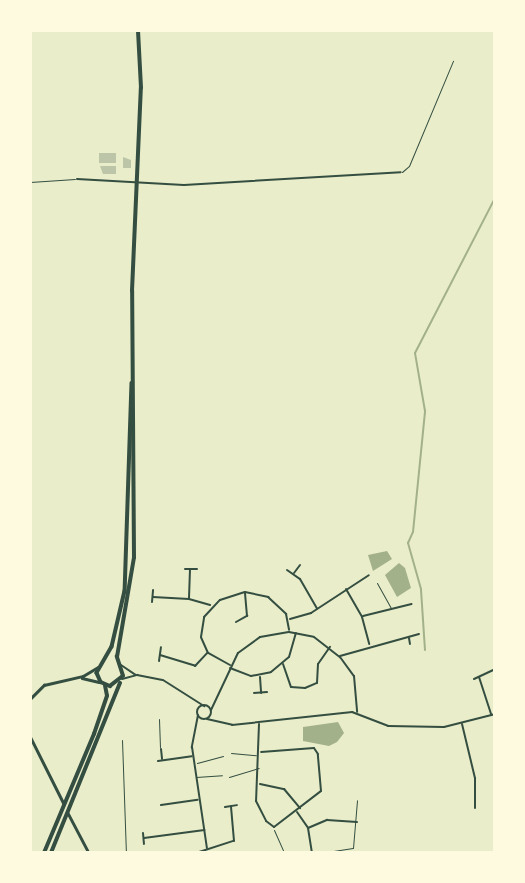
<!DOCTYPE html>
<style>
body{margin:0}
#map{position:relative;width:525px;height:883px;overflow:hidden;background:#e9edc9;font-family:Signika,sans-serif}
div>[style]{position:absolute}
.water>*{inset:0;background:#a3b18a}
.stream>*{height:2px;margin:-1px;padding:0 1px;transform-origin:1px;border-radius:1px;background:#a3b18a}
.building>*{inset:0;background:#bcc5a7;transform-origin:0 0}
.service>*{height:1px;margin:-0.5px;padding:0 0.5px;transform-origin:0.5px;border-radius:0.5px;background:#344e41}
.minor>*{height:2px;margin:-1px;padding:0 1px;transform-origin:1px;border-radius:1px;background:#344e41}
.minor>.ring{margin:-1px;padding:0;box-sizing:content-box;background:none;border:2px solid #344e41;border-radius:50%}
.tertiary>*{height:2.5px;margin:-1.25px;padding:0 1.25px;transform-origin:1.25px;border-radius:1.25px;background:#344e41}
.trunk>*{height:3.5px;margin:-1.75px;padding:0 1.75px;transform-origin:1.75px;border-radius:1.75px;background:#344e41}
span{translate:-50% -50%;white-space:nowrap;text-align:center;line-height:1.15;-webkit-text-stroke:5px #fefae0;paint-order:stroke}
.frame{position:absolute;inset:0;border:32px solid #fefae0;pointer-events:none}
</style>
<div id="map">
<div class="water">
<div style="clip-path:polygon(387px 551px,392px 559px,373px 571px,368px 555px)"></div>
<div style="clip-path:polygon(399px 563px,405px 568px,411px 588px,397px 597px,385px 575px)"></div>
<div style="clip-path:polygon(338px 722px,344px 733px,337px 742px,329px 746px,303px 741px,303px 727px)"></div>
</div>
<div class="stream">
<div style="left:425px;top:650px;width:61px;rotate:-93.8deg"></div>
<div style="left:421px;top:589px;width:48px;rotate:-105.8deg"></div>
<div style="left:408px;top:543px;width:12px;rotate:-66deg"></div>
<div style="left:413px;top:532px;width:122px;rotate:-84.3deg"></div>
<div style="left:425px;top:411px;width:59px;rotate:-99.8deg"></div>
<div style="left:415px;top:353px;width:174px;rotate:-62.7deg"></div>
</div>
<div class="building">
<div style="left:99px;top:153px;width:17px;height:10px"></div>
<div style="clip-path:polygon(123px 157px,131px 160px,131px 168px,123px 168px)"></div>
<div style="clip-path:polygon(100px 166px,116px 166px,116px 174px,103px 174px)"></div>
</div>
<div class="service">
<div style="left:402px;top:172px;width:9px;rotate:-41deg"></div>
<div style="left:409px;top:166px;width:114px;rotate:-67.3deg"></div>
<div style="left:30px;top:182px;width:45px;rotate:-3.8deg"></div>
<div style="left:377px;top:583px;width:29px;rotate:61deg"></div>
<div style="left:159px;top:719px;width:28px;rotate:88deg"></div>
<div style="left:122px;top:740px;width:113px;rotate:88deg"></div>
<div style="left:231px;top:753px;width:25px;rotate:5deg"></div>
<div style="left:197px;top:763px;width:27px;rotate:-15deg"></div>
<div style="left:196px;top:777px;width:26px;rotate:-4deg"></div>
<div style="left:229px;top:777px;width:31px;rotate:-17deg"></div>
<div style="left:274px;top:830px;width:22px;rotate:66deg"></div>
<div style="left:327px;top:852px;width:26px;rotate:-9deg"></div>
<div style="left:353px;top:848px;width:48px;rotate:-85.2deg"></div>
</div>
<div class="minor">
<div style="left:77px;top:179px;width:107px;rotate:3.2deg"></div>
<div style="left:184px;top:185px;width:217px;rotate:-3.4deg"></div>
<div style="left:185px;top:569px;width:12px"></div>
<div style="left:287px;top:570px;width:16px;rotate:35deg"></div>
<div style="left:300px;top:579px;width:34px;rotate:60deg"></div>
<div style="left:294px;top:573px;width:10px;rotate:-53deg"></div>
<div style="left:346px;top:589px;width:32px;rotate:60deg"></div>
<div style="left:362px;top:617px;width:28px;rotate:75deg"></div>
<div style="left:153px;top:597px;width:36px;rotate:3deg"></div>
<div style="left:189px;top:599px;width:22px;rotate:16deg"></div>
<div style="left:189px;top:598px;width:29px;rotate:-88deg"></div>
<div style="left:152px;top:602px;width:12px;rotate:-85deg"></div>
<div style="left:363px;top:616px;width:50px;rotate:-13.8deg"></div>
<div style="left:290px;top:619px;width:22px;rotate:-16deg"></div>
<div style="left:311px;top:613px;width:69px;rotate:-33.2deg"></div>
<div style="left:236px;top:622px;width:13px;rotate:-29deg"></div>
<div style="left:247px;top:616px;width:23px;rotate:-95deg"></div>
<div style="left:409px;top:638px;width:6px;rotate:81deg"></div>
<div style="left:160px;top:655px;width:37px;rotate:17deg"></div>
<div style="left:195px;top:666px;width:18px;rotate:-47deg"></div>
<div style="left:340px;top:656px;width:82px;rotate:-15.6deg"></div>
<div style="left:159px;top:661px;width:14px;rotate:-82deg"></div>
<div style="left:283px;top:664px;width:24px;rotate:71deg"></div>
<div style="left:291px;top:687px;width:14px;rotate:4deg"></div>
<div style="left:305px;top:688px;width:13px;rotate:-23deg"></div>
<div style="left:317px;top:683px;width:19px;rotate:-87deg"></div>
<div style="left:318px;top:664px;width:21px;rotate:-55deg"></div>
<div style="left:121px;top:665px;width:18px;rotate:34deg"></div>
<div style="left:230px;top:665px;width:25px;rotate:-151deg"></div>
<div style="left:208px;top:653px;width:17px;rotate:-114deg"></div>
<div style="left:201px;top:637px;width:20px;rotate:-81deg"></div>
<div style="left:204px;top:617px;width:23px;rotate:-47deg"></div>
<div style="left:220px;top:600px;width:26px;rotate:-18deg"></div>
<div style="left:245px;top:592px;width:24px;rotate:12deg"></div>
<div style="left:268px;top:597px;width:25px;rotate:43deg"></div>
<div style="left:286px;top:614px;width:16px;rotate:79deg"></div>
<div style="left:230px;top:668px;width:22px;rotate:21deg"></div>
<div style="left:251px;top:676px;width:20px;rotate:-11deg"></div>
<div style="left:271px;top:672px;width:23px;rotate:-40deg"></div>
<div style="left:289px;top:657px;width:25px;rotate:-74deg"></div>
<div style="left:260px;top:677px;width:16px;rotate:86deg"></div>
<div style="left:479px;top:677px;width:40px;rotate:72deg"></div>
<div style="left:122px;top:679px;width:16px;rotate:-15deg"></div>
<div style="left:137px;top:675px;width:26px;rotate:11deg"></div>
<div style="left:163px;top:680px;width:49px;rotate:32.4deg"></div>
<div style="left:474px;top:679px;width:23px;rotate:-25deg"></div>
<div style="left:254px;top:693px;width:13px;rotate:-4deg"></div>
<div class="ring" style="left:197px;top:705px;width:12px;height:12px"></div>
<div style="left:211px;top:710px;width:63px;rotate:-64.7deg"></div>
<div style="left:238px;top:653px;width:27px;rotate:-36deg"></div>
<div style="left:260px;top:637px;width:29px;rotate:-10deg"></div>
<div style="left:289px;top:632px;width:25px;rotate:11deg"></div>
<div style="left:314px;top:637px;width:33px;rotate:38deg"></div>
<div style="left:340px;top:657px;width:24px;rotate:54deg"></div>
<div style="left:354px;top:676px;width:36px;rotate:85deg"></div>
<div style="left:198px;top:715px;width:33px;rotate:101deg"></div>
<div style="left:192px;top:747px;width:102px;rotate:81.6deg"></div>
<div style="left:207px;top:719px;width:26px;rotate:13deg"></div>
<div style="left:232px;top:725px;width:121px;rotate:-6.2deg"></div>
<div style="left:352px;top:712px;width:39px;rotate:21deg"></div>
<div style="left:388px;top:726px;width:56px;rotate:1deg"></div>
<div style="left:444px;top:727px;width:53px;rotate:-14.3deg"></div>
<div style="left:259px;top:724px;width:77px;rotate:92.2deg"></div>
<div style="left:256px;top:801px;width:22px;rotate:63deg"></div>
<div style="left:266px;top:821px;width:10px;rotate:37deg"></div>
<div style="left:274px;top:827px;width:59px;rotate:-37.5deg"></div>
<div style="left:321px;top:791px;width:37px;rotate:-95deg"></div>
<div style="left:318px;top:754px;width:7px;rotate:-124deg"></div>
<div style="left:314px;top:748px;width:53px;rotate:175.7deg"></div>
<div style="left:462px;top:724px;width:56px;rotate:76.5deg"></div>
<div style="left:475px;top:778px;width:30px;rotate:90deg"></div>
<div style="left:161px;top:749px;width:10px;rotate:84deg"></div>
<div style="left:158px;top:761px;width:34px;rotate:-8deg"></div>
<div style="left:260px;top:784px;width:25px;rotate:12deg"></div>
<div style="left:284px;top:789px;width:25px;rotate:50deg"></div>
<div style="left:161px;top:805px;width:37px;rotate:-8deg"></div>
<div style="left:225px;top:807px;width:12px;rotate:-9deg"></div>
<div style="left:297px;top:812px;width:19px;rotate:55deg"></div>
<div style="left:308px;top:828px;width:24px;rotate:81deg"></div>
<div style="left:308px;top:828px;width:21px;rotate:-23deg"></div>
<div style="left:327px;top:820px;width:30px;rotate:4deg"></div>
<div style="left:143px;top:833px;width:11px;rotate:85deg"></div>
<div style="left:144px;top:838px;width:61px;rotate:-7.6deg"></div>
<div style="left:196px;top:853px;width:40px;rotate:-18deg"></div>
<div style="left:234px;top:841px;width:35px;rotate:-95deg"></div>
<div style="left:307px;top:853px;width:17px;rotate:-3deg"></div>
</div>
<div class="tertiary">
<div style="left:82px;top:678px;width:17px;rotate:13deg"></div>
<div style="left:30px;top:699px;width:20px;rotate:-45deg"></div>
<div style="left:44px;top:685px;width:40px;rotate:-13deg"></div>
<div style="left:83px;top:676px;width:17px;rotate:-31deg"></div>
<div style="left:30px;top:736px;width:76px;rotate:63.4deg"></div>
<div style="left:68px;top:813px;width:45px;rotate:62.3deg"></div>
</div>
<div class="trunk">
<div style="left:132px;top:383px;width:208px;rotate:91.9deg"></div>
<div style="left:125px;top:591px;width:57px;rotate:103.1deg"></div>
<div style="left:112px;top:647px;width:30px;rotate:120deg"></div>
<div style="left:97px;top:673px;width:10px;rotate:66deg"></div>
<div style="left:101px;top:682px;width:10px;rotate:24deg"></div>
<div style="left:110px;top:686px;width:16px;rotate:-38deg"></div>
<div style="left:123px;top:676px;width:20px;rotate:-108deg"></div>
<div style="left:117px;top:657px;width:100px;rotate:-80.3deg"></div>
<div style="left:134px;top:558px;width:267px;rotate:-90.4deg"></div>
<div style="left:132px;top:291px;width:203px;rotate:-87.5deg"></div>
<div style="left:141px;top:88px;width:58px;rotate:-93deg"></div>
<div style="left:44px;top:853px;width:129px;rotate:-67.2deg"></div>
<div style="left:94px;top:734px;width:40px;rotate:-71.1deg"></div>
<div style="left:107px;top:696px;width:10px;rotate:-101deg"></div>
<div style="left:51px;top:853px;width:183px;rotate:-67.9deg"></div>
</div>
<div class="frame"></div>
</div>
